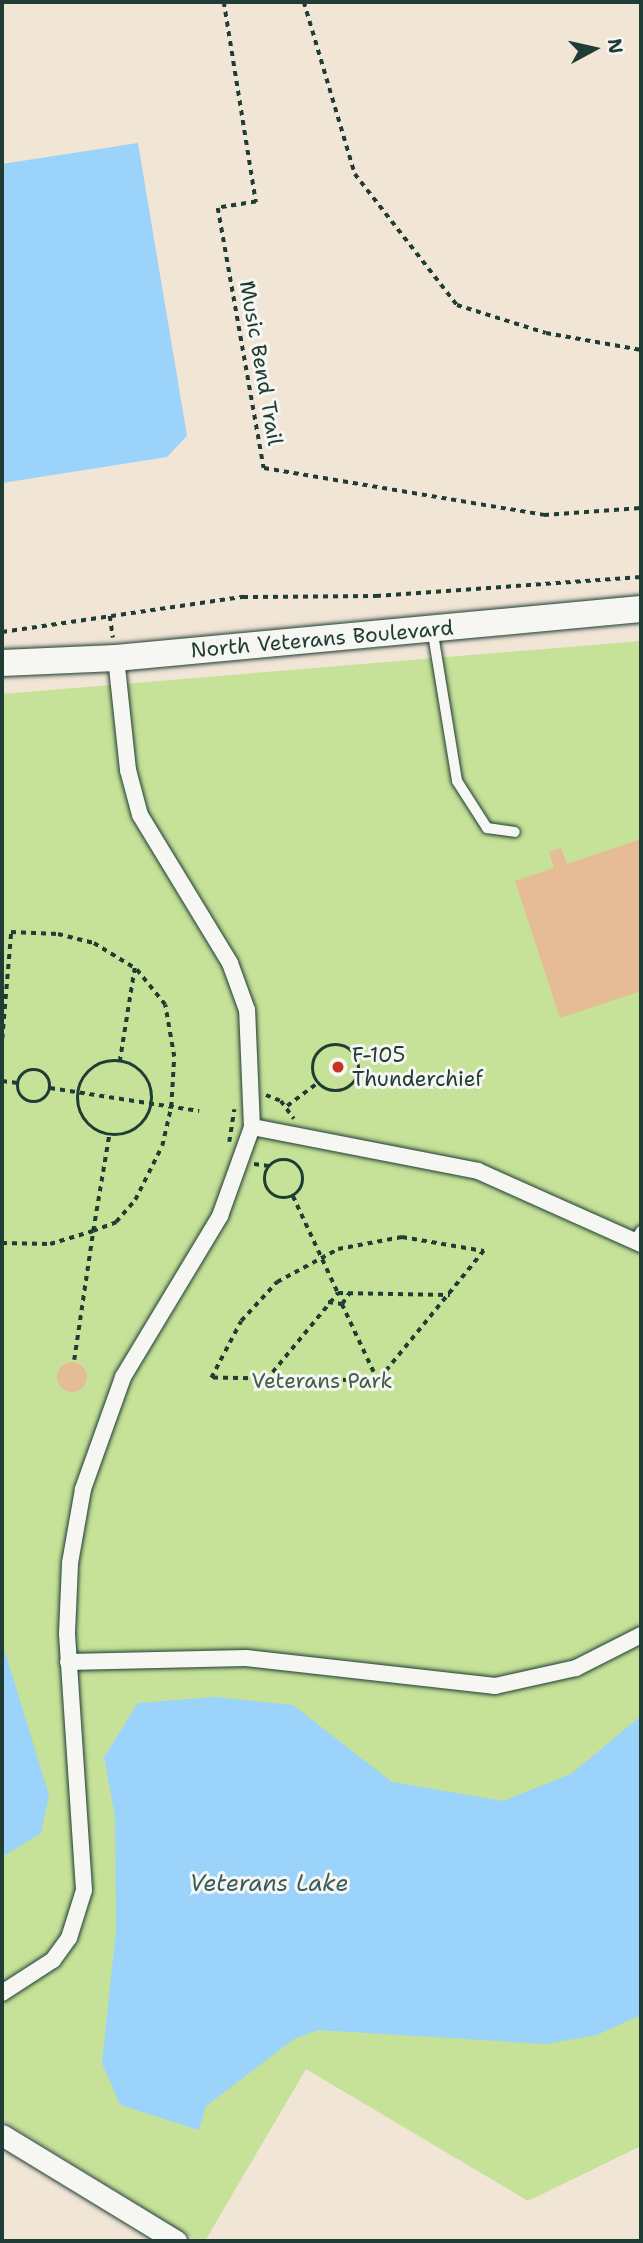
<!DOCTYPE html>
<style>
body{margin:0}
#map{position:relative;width:643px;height:2243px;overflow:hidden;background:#f1e5d6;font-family:"Shantell Sans",sans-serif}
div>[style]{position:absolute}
.green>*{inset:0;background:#c6e198}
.water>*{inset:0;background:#9bd3fa}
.building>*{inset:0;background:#e5bc95}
.round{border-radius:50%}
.path>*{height:3.5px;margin-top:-1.75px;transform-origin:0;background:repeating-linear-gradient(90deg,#1f3d34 0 5px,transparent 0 10px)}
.path>.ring{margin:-1.75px;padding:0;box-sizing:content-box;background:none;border:3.5px solid #1f3d34;border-radius:50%}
.roads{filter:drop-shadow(0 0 2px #1f3d34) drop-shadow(0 0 2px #1f3d34)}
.service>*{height:10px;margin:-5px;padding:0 5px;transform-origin:5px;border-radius:5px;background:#f6f6f2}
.pedestrian>*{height:16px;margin:-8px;padding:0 8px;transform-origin:8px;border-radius:8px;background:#f6f6f2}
.minor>*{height:21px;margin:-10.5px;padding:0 10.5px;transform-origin:10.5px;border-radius:10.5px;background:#f6f6f2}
.tertiary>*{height:26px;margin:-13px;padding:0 13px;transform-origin:13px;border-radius:13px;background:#f6f6f2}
.dots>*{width:19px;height:19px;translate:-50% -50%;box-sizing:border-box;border:4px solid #f6f6f2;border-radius:50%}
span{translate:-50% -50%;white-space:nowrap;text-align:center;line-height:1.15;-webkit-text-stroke:6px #f6f6f2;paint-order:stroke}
.street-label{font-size:21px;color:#1f3d34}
.poi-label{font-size:21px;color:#1f3d34}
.left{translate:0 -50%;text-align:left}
.park-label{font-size:21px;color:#405e48}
.water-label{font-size:23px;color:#385b5c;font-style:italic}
.frame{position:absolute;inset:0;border:4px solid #1f3d34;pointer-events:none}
.north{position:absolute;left:559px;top:14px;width:70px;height:70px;-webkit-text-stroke:5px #f6f6f2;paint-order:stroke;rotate:82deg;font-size:19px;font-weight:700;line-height:28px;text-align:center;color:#1f3d34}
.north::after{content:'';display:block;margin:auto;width:24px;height:32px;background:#1f3d34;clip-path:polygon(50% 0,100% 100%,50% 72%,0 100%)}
</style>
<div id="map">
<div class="green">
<div style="clip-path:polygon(641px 641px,641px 2146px,528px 2201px,306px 2069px,205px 2241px,197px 2241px,2px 2120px,2px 694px)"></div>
</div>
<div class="water">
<div style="clip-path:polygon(138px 143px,187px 436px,167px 457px,2px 483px,2px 164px)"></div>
<div style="clip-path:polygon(2px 1642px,49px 1795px,41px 1833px,2px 1857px)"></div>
<div style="clip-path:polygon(215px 1697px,293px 1705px,392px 1782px,503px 1801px,571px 1774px,641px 1716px,641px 2015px,597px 2035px,546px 2044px,318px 2030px,294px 2039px,206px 2106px,199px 2130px,120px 2105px,102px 2063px,116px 1930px,115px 1816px,104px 1757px,138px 1703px)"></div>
</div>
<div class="building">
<div style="clip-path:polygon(641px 839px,641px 991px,560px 1018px,515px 881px,554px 868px,549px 852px,561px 848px,567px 864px)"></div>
<div class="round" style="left:57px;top:1362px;width:30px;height:30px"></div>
</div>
<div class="path">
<div style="left:224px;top:2px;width:203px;rotate:80.9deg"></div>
<div style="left:256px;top:202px;width:38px;rotate:171deg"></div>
<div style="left:218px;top:208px;width:264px;rotate:80deg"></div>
<div style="left:264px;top:468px;width:284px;rotate:9.5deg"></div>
<div style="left:544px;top:515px;width:97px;rotate:-4.1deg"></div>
<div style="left:304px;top:2px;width:179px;rotate:73.5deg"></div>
<div style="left:355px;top:174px;width:166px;rotate:52.1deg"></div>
<div style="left:457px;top:305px;width:93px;rotate:17.5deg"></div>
<div style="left:546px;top:333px;width:97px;rotate:10.1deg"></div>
<div style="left:110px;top:616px;width:22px;rotate:82deg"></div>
<div style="left:2px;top:632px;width:244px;rotate:-8.3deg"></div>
<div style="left:243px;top:597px;width:133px;rotate:-0.4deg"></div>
<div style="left:376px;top:596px;width:266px;rotate:-4.1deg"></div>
<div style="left:2px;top:1039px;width:107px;rotate:-85.2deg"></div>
<div style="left:11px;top:932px;width:47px;rotate:2.4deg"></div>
<div style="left:58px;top:934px;width:37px;rotate:14deg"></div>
<div style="left:94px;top:943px;width:48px;rotate:31.4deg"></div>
<div style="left:135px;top:968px;width:95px;rotate:99.1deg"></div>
<div class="ring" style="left:313px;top:1045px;width:42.5px;height:42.5px"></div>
<div class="ring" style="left:78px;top:1061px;width:70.5px;height:70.5px"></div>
<div class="ring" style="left:18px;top:1070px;width:28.5px;height:28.5px"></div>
<div style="left:2px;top:1081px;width:16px;rotate:7deg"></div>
<div style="left:50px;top:1088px;width:151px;rotate:8.8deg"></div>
<div style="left:266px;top:1095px;width:16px;rotate:22deg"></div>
<div style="left:281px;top:1101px;width:22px;rotate:54deg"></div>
<div style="left:287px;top:1106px;width:39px;rotate:-37deg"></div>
<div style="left:229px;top:1142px;width:33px;rotate:-81deg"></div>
<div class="ring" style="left:265px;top:1160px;width:34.5px;height:34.5px"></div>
<div style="left:254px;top:1164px;width:15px;rotate:8deg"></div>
<div style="left:293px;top:1196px;width:107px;rotate:65.1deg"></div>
<div style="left:402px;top:1237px;width:83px;rotate:9.7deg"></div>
<div style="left:484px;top:1251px;width:168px;rotate:129.2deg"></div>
<div style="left:378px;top:1381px;width:167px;rotate:-179deg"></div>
<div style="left:211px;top:1378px;width:64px;rotate:-62.2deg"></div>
<div style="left:241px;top:1321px;width:53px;rotate:-47.3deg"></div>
<div style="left:277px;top:1282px;width:69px;rotate:-28.4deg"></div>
<div style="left:338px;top:1249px;width:65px;rotate:-10.6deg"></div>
<div style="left:2px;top:1243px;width:48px;rotate:1.2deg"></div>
<div style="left:50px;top:1244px;width:45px;rotate:-16.8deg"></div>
<div style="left:93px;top:1231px;width:97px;rotate:-80.5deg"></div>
<div style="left:328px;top:1302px;width:14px;rotate:8deg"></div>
<div style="left:342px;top:1304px;width:14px;rotate:-56deg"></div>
<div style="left:342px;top:1304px;width:85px;rotate:64.9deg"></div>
<div style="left:74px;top:1360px;width:130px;rotate:-81.6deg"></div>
<div style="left:93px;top:1231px;width:25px;rotate:-21deg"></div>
<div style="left:116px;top:1222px;width:29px;rotate:-49deg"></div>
<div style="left:135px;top:1200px;width:60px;rotate:-63.4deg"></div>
<div style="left:162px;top:1146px;width:40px;rotate:-77deg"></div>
<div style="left:171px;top:1107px;width:50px;rotate:-86.6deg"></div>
<div style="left:174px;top:1057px;width:53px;rotate:-99.8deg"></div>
<div style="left:165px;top:1005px;width:48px;rotate:-129deg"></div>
<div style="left:266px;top:1380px;width:113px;rotate:-50.4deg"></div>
<div style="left:338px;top:1293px;width:112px;rotate:1deg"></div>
</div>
<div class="roads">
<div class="service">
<div style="left:432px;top:628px;width:155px;rotate:80.7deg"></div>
<div style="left:457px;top:781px;width:56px;rotate:57.4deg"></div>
<div style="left:487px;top:828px;width:28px;rotate:8deg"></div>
<div style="left:635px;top:1240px;width:11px;rotate:-56deg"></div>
</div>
<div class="pedestrian">
<div style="left:252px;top:1127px;width:230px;rotate:11deg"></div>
<div style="left:478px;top:1171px;width:179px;rotate:24.1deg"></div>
<div style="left:68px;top:1662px;width:178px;rotate:-1.3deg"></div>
<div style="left:246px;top:1658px;width:251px;rotate:6.4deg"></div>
<div style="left:495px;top:1686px;width:83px;rotate:-12.5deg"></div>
<div style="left:576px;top:1668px;width:73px;rotate:-26.9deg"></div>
<div style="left:2px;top:1993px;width:61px;rotate:-32.9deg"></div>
<div style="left:53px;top:1960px;width:27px;rotate:-54deg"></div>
<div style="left:69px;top:1938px;width:50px;rotate:-72.6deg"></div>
<div style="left:84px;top:1890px;width:258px;rotate:-93.8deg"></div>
<div style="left:67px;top:1633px;width:70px;rotate:-87.5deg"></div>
<div style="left:70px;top:1563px;width:75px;rotate:-80deg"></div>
<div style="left:83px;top:1489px;width:119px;rotate:-70.3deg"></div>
<div style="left:123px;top:1377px;width:188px;rotate:-58.9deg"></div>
<div style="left:220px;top:1216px;width:95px;rotate:-70.2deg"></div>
<div style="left:252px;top:1127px;width:117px;rotate:-92.4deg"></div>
<div style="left:247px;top:1010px;width:50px;rotate:-109.9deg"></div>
<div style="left:230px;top:963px;width:173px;rotate:-121.3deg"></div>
<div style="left:140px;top:815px;width:47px;rotate:-104.9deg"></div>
<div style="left:128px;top:770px;width:113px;rotate:-96.1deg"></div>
</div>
<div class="minor">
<div style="left:2px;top:2135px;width:204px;rotate:31.3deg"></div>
</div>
<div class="tertiary">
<div style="left:2px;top:663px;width:114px;rotate:-2.5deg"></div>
<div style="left:116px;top:658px;width:527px;rotate:-5.33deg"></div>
</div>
</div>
<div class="dots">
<div style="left:338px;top:1067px;background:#c8321e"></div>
</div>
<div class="street-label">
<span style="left:261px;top:363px;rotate:80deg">Music Bend Trail</span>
<span style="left:322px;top:639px;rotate:-5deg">North Veterans Boulevard</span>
</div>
<div class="poi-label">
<span class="left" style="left:352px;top:1067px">F-105<br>Thunderchief</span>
</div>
<div class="park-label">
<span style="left:322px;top:1381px">Veterans Park</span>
</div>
<div class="water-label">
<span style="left:269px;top:1883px">Veterans Lake</span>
</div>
<div class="frame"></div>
<div class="north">N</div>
</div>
